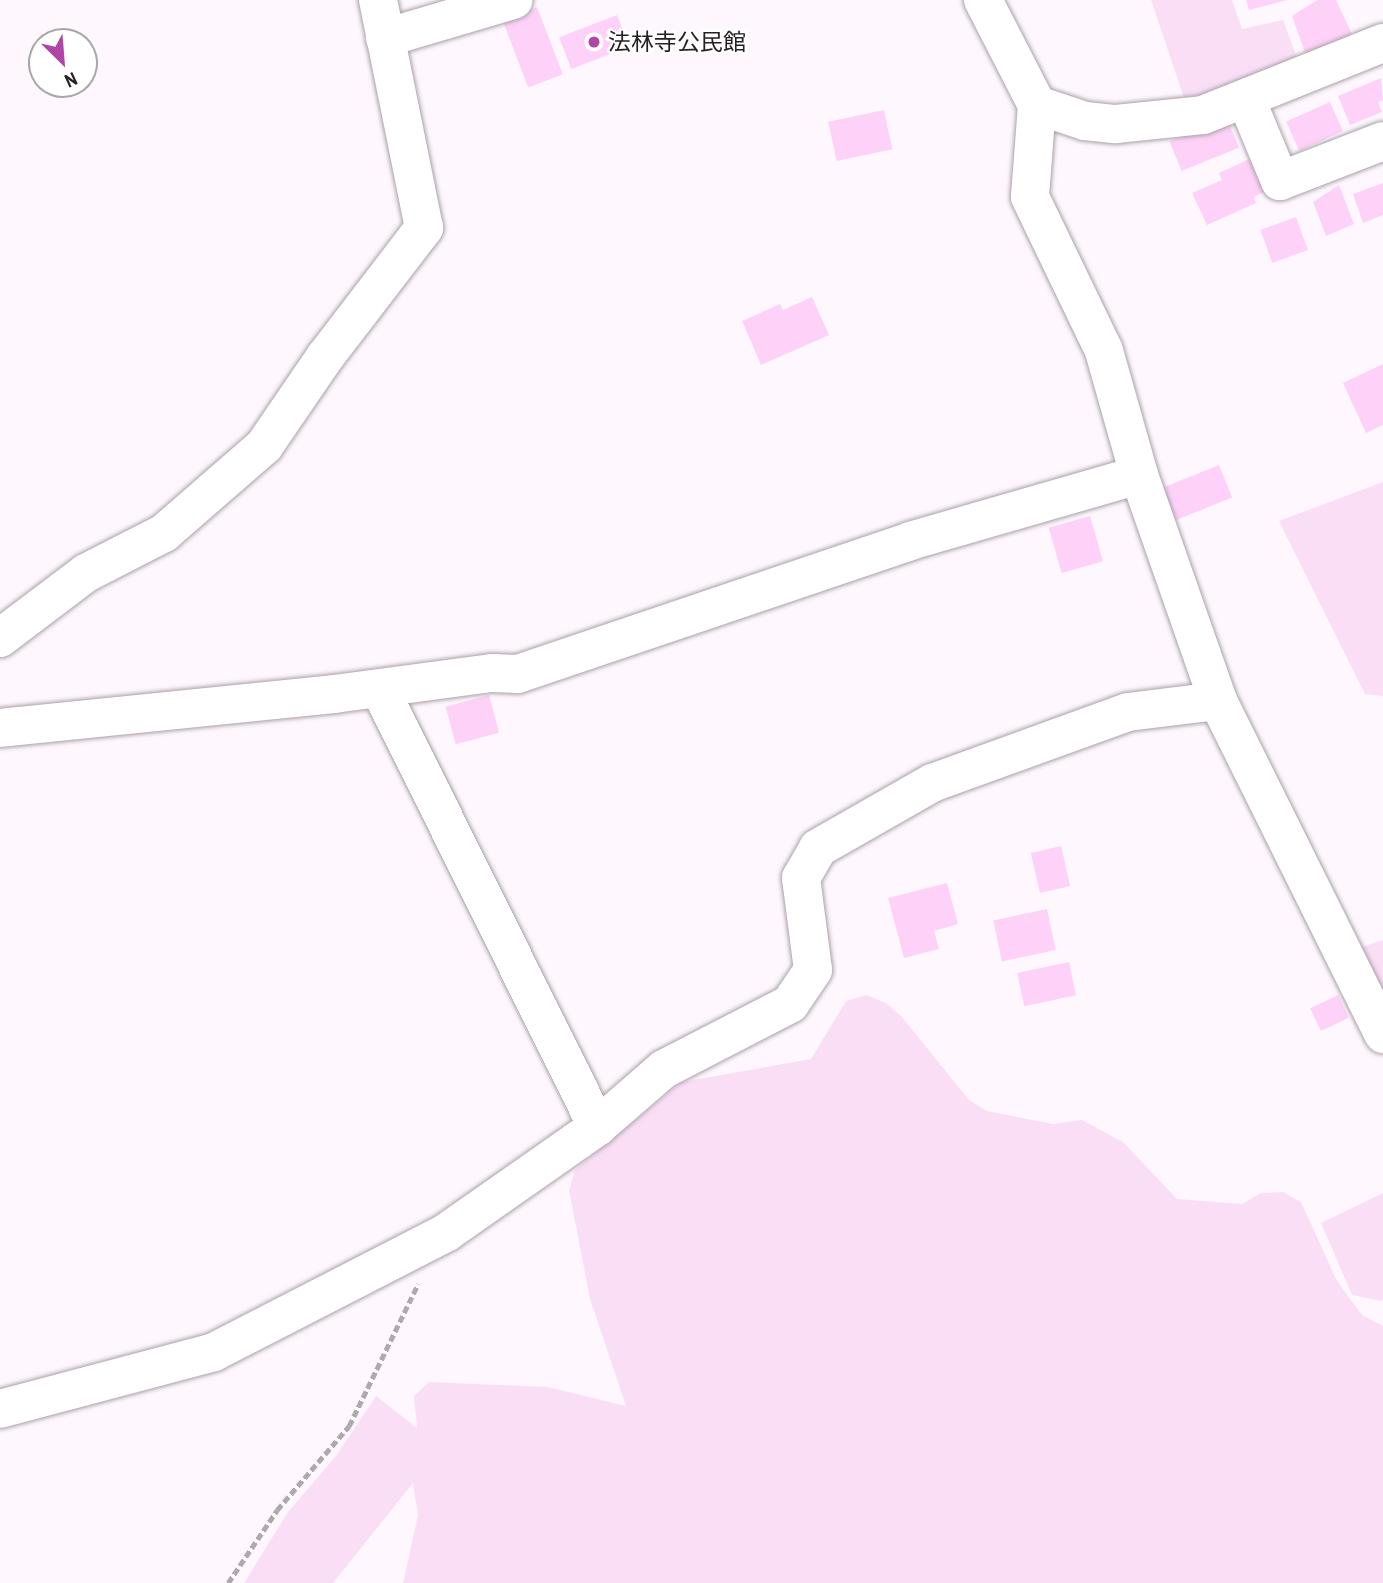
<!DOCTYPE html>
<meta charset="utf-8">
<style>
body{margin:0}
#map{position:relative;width:1383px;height:1583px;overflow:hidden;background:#fef7fd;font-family:"Archivo Narrow","Noto Sans JP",sans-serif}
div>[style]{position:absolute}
.green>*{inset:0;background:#fadef6}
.building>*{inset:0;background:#fed2f8;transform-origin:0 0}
.path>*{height:4.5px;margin-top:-2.25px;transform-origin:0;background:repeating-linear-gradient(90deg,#afa9ae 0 7px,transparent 0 10.5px)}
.roads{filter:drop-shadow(0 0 2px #aba0a9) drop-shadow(0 0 2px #aba0a9)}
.minor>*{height:38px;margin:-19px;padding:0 19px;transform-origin:19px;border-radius:19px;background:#fff}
.dots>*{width:19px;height:19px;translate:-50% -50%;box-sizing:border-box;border:4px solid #fff;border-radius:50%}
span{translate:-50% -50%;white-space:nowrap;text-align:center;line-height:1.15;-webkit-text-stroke:5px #fff;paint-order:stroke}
.poi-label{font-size:23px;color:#252124}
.left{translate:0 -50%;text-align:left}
.north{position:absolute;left:28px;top:28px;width:70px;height:70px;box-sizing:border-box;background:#fff;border:2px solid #a8a6a7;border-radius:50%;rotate:155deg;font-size:19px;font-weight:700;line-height:28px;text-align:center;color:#252124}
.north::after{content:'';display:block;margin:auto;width:24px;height:32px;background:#af45a6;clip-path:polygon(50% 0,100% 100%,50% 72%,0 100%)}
</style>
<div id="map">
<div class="green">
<div style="clip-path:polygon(1151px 0,1232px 0,1242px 29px,1283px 20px,1302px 71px,1249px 87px,1184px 98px)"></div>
<div style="clip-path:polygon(1383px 482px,1383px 696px,1365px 694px,1279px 521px)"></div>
<div style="clip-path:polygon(1383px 940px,1383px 1020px,1356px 949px)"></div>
<div style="clip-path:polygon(866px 995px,886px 1003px,902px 1017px,969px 1100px,987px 1111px,1053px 1124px,1082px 1120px,1123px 1142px,1177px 1199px,1242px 1204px,1261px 1193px,1283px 1192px,1301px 1202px,1337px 1281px,1362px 1315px,1383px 1326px,1383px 1583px,403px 1583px,418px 1515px,413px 1483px,333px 1583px,244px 1583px,288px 1512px,336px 1456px,376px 1396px,417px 1428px,414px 1396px,429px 1382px,548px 1387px,626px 1406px,590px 1299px,569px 1190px,575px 1170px,682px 1082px,811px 1059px,846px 1001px)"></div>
<div style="clip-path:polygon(1383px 1193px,1383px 1300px,1381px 1301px,1352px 1295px,1321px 1223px)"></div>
</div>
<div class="building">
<div style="clip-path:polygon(1246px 0,1287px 0,1249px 10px)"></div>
<div style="clip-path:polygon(1317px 0,1336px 0,1352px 34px,1307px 58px,1292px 16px)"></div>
<div style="left:537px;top:7px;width:72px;height:37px;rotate:69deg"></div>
<div style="left:617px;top:15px;width:34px;height:62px;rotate:69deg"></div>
<div style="clip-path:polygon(1381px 78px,1383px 100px,1378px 102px,1382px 112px,1350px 125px,1338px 96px)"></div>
<div style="left:1330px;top:102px;width:32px;height:48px;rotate:66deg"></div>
<div style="left:884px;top:110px;width:40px;height:57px;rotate:78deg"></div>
<div style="left:1227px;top:118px;width:32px;height:62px;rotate:68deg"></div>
<div style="clip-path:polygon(1254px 157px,1268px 190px,1254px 197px,1256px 203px,1207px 225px,1192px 193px,1222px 180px,1219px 173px)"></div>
<div style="clip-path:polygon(1383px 183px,1383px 215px,1363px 223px,1353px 194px)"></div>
<div style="clip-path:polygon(1339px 185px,1354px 224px,1326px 236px,1313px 202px)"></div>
<div style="left:1296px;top:217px;width:35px;height:38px;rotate:70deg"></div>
<div style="clip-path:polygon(812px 297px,829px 335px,761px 365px,742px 321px,780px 304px,783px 310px)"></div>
<div style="clip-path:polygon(1383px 364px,1383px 425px,1366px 433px,1343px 383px)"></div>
<div style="left:1219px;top:465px;width:35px;height:61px;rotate:68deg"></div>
<div style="left:1090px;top:516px;width:47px;height:43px;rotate:74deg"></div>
<div style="left:489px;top:695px;width:39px;height:45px;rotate:75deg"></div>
<div style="left:1061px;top:846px;width:41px;height:31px;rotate:77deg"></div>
<div style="clip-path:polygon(947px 883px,958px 924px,934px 931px,939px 949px,904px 958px,888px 898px)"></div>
<div style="left:1047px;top:909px;width:42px;height:55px;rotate:78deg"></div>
<div style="left:1069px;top:962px;width:34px;height:53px;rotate:78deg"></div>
<div style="left:1338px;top:995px;width:25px;height:31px;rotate:64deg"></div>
</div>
<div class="path">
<div style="left:228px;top:1583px;width:88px;rotate:-56.1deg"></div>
<div style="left:277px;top:1510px;width:111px;rotate:-49.4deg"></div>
<div style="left:349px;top:1426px;width:158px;rotate:-64.1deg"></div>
</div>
<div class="roads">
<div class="minor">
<div style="left:983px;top:0;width:118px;rotate:62.8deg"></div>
<div style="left:1037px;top:105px;width:92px;rotate:94.4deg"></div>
<div style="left:1030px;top:197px;width:171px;rotate:64.3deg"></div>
<div style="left:1104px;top:351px;width:129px;rotate:74.2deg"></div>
<div style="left:1139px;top:475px;width:239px;rotate:70.7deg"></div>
<div style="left:1218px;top:701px;width:372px;rotate:63.6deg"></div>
<div style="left:385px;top:38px;width:134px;rotate:-16.5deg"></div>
<div style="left:1246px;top:99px;width:89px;rotate:67.5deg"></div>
<div style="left:1280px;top:181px;width:110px;rotate:-21.2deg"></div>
<div style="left:1037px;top:105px;width:51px;rotate:18.4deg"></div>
<div style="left:1085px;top:121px;width:31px;rotate:6deg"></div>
<div style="left:1116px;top:124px;width:87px;rotate:-5.9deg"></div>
<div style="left:1203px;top:115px;width:194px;rotate:-21.8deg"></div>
<div style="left:0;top:638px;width:108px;rotate:-37.1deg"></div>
<div style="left:86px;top:573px;width:88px;rotate:-27.1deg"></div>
<div style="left:164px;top:533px;width:133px;rotate:-41deg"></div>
<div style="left:264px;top:446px;width:108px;rotate:-55.6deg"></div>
<div style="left:325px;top:357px;width:163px;rotate:-52.5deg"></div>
<div style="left:424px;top:228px;width:233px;rotate:-101.4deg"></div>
<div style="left:380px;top:689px;width:489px;rotate:63.6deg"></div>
<div style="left:0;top:728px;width:336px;rotate:-5.8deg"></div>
<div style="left:334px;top:694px;width:159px;rotate:-7.6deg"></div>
<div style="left:492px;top:673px;width:26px;rotate:2deg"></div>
<div style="left:518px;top:674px;width:414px;rotate:-18.7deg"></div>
<div style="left:910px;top:541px;width:238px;rotate:-16.1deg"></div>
<div style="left:0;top:1409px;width:221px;rotate:-14.9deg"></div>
<div style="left:214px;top:1352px;width:262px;rotate:-27.2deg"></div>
<div style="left:447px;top:1232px;width:183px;rotate:-35deg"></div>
<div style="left:597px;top:1127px;width:89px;rotate:-40.9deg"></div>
<div style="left:664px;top:1069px;width:142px;rotate:-27.3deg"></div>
<div style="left:790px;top:1004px;width:41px;rotate:-55.9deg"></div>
<div style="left:813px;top:970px;width:93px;rotate:-97.4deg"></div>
<div style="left:801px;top:878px;width:34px;rotate:-60deg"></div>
<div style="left:818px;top:848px;width:131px;rotate:-29.7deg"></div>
<div style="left:932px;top:783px;width:208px;rotate:-19.9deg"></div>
<div style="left:1128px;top:712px;width:91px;rotate:-7deg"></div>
</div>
</div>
<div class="dots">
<div style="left:594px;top:42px;background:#af45a6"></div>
</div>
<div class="poi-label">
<span class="left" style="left:608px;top:42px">法林寺公民館</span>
</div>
<div class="north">N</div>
</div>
